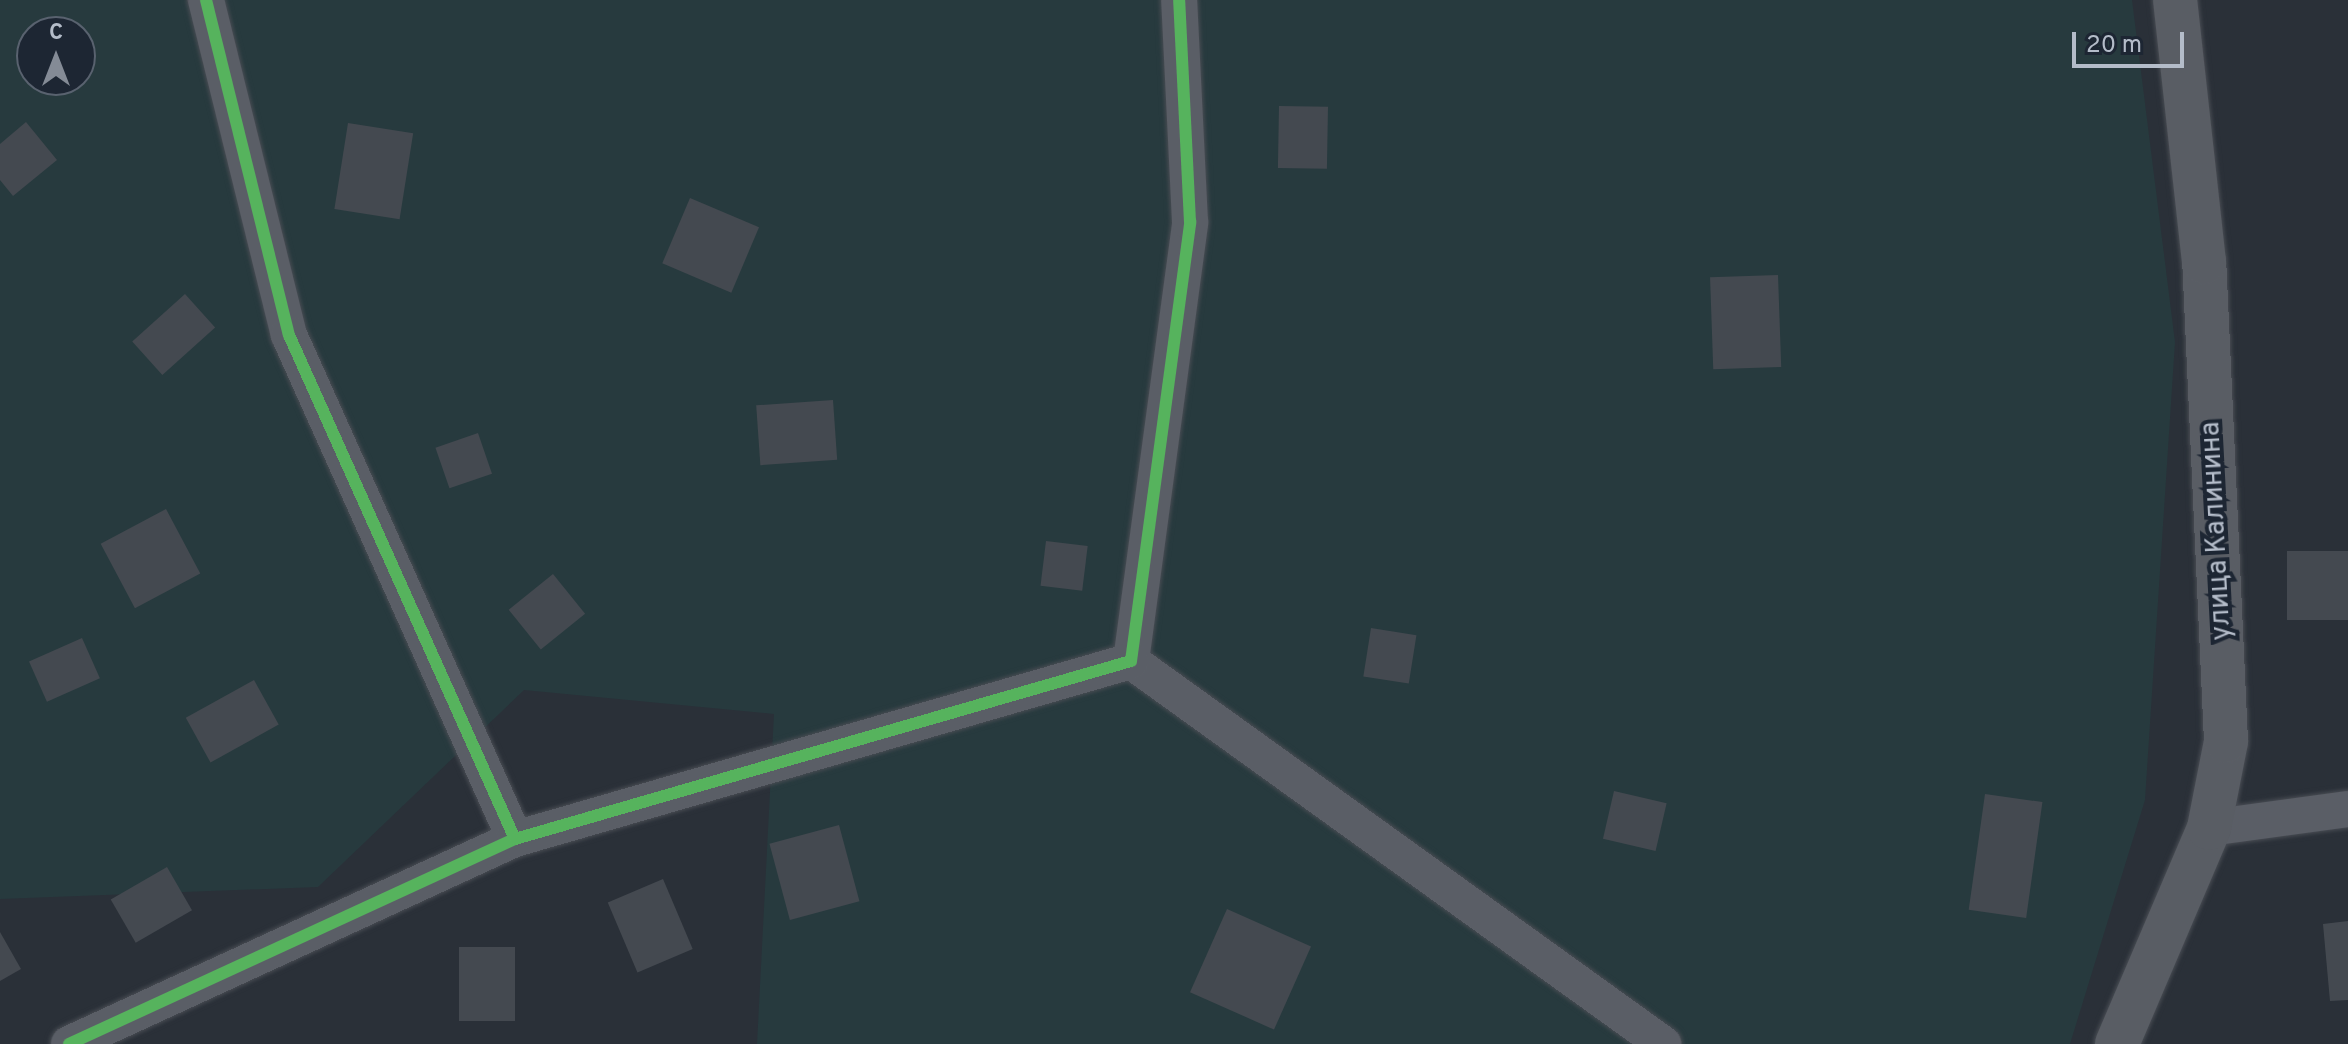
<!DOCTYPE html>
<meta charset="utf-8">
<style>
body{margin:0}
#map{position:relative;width:2348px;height:1044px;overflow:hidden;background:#2a3038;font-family:Overpass,sans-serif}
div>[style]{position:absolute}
.green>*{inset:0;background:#273a3e}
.building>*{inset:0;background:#444950;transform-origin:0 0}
.roads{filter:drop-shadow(0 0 2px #484c53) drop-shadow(0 0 2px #484c53)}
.minor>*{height:36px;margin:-18px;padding:0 18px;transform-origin:18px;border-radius:18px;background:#5a5e66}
.secondary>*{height:44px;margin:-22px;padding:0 22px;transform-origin:22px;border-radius:22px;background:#595d64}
.cycleway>*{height:12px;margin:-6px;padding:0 6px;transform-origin:6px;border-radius:6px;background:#56b35d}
span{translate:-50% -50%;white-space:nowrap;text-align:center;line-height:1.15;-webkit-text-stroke:8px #1d2633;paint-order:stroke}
.street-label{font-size:28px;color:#b4bcc9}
.north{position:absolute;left:16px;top:16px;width:80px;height:80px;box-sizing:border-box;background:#1d2633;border:2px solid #59626f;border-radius:50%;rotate:0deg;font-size:22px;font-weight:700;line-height:32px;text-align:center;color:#b4bcc9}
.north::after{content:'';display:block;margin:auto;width:28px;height:36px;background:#848b96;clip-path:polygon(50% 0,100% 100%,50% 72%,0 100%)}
.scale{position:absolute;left:2072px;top:32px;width:112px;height:36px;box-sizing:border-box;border:4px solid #b4bcc9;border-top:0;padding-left:10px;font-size:24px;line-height:28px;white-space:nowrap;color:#b4bcc9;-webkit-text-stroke:6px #1d2633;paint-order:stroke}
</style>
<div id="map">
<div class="green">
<div style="clip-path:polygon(evenodd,0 0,2132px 0,2175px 342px,2145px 800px,2070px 1044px,757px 1044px,774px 714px,524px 690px,318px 887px,0 899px,0 0,32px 32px,80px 32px,80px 80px,32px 80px,32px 32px)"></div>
</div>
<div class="building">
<div style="left:1279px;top:106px;width:49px;height:62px;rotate:1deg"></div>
<div style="clip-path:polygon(26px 122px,57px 160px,13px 196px,0 180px,0 144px)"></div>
<div style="left:348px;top:123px;width:66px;height:87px;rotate:9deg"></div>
<div style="left:690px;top:198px;width:75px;height:71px;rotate:23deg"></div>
<div style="left:1778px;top:275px;width:92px;height:68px;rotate:88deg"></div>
<div style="left:185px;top:294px;width:45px;height:71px;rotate:48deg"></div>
<div style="left:833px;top:400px;width:60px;height:77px;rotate:86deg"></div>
<div style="left:478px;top:433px;width:43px;height:45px;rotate:71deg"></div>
<div style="left:166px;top:509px;width:73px;height:74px;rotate:62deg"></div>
<div style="left:1046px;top:541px;width:42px;height:45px;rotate:7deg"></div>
<div style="left:2348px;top:551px;width:69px;height:61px;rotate:90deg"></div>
<div style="left:553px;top:574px;width:51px;height:57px;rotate:51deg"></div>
<div style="left:1371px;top:628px;width:46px;height:49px;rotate:9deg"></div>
<div style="left:82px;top:638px;width:44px;height:58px;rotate:66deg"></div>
<div style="left:254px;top:680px;width:51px;height:78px;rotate:61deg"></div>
<div style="left:1614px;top:791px;width:54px;height:49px;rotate:13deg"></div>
<div style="left:1985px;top:794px;width:58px;height:117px;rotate:8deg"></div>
<div style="left:839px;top:825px;width:79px;height:72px;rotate:75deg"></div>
<div style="left:167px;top:867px;width:50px;height:65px;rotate:60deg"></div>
<div style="left:663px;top:879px;width:76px;height:60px;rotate:67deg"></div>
<div style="left:1227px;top:909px;width:92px;height:91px;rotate:24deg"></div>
<div style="clip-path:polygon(2348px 921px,2348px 1000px,2330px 1001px,2323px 924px)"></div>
<div style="clip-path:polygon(0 932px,21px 969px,0 981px)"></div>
<div style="left:459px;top:947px;width:56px;height:74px"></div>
</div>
<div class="roads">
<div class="minor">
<div style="left:206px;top:0;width:345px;rotate:76.1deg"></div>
<div style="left:289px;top:335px;width:552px;rotate:65.85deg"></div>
<div style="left:1131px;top:661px;width:443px;rotate:-82.3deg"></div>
<div style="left:1190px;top:222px;width:222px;rotate:-92.8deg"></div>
<div style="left:1131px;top:661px;width:656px;rotate:35.75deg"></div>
<div style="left:2209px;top:828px;width:140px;rotate:-7.8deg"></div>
<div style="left:69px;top:1044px;width:491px;rotate:-24.7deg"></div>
<div style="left:515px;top:839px;width:641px;rotate:-16.12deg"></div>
</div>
<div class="secondary">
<div style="left:2117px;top:1044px;width:235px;rotate:-66.9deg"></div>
<div style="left:2209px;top:828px;width:89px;rotate:-78.9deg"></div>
<div style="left:2226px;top:741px;width:480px;rotate:-92.6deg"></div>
<div style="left:2204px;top:262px;width:264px;rotate:-96.3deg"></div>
</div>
</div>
<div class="cycleway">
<div style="left:206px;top:0;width:345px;rotate:76.1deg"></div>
<div style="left:289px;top:335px;width:552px;rotate:65.85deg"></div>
<div style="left:69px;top:1044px;width:491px;rotate:-24.7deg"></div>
<div style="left:515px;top:839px;width:641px;rotate:-16.12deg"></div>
<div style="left:1131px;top:661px;width:443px;rotate:-82.3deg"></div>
<div style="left:1190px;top:222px;width:222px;rotate:-92.8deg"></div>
</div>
<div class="street-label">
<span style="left:2217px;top:531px;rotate:-93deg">улица Калинина</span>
</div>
<div class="north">С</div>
<div class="scale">20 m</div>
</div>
